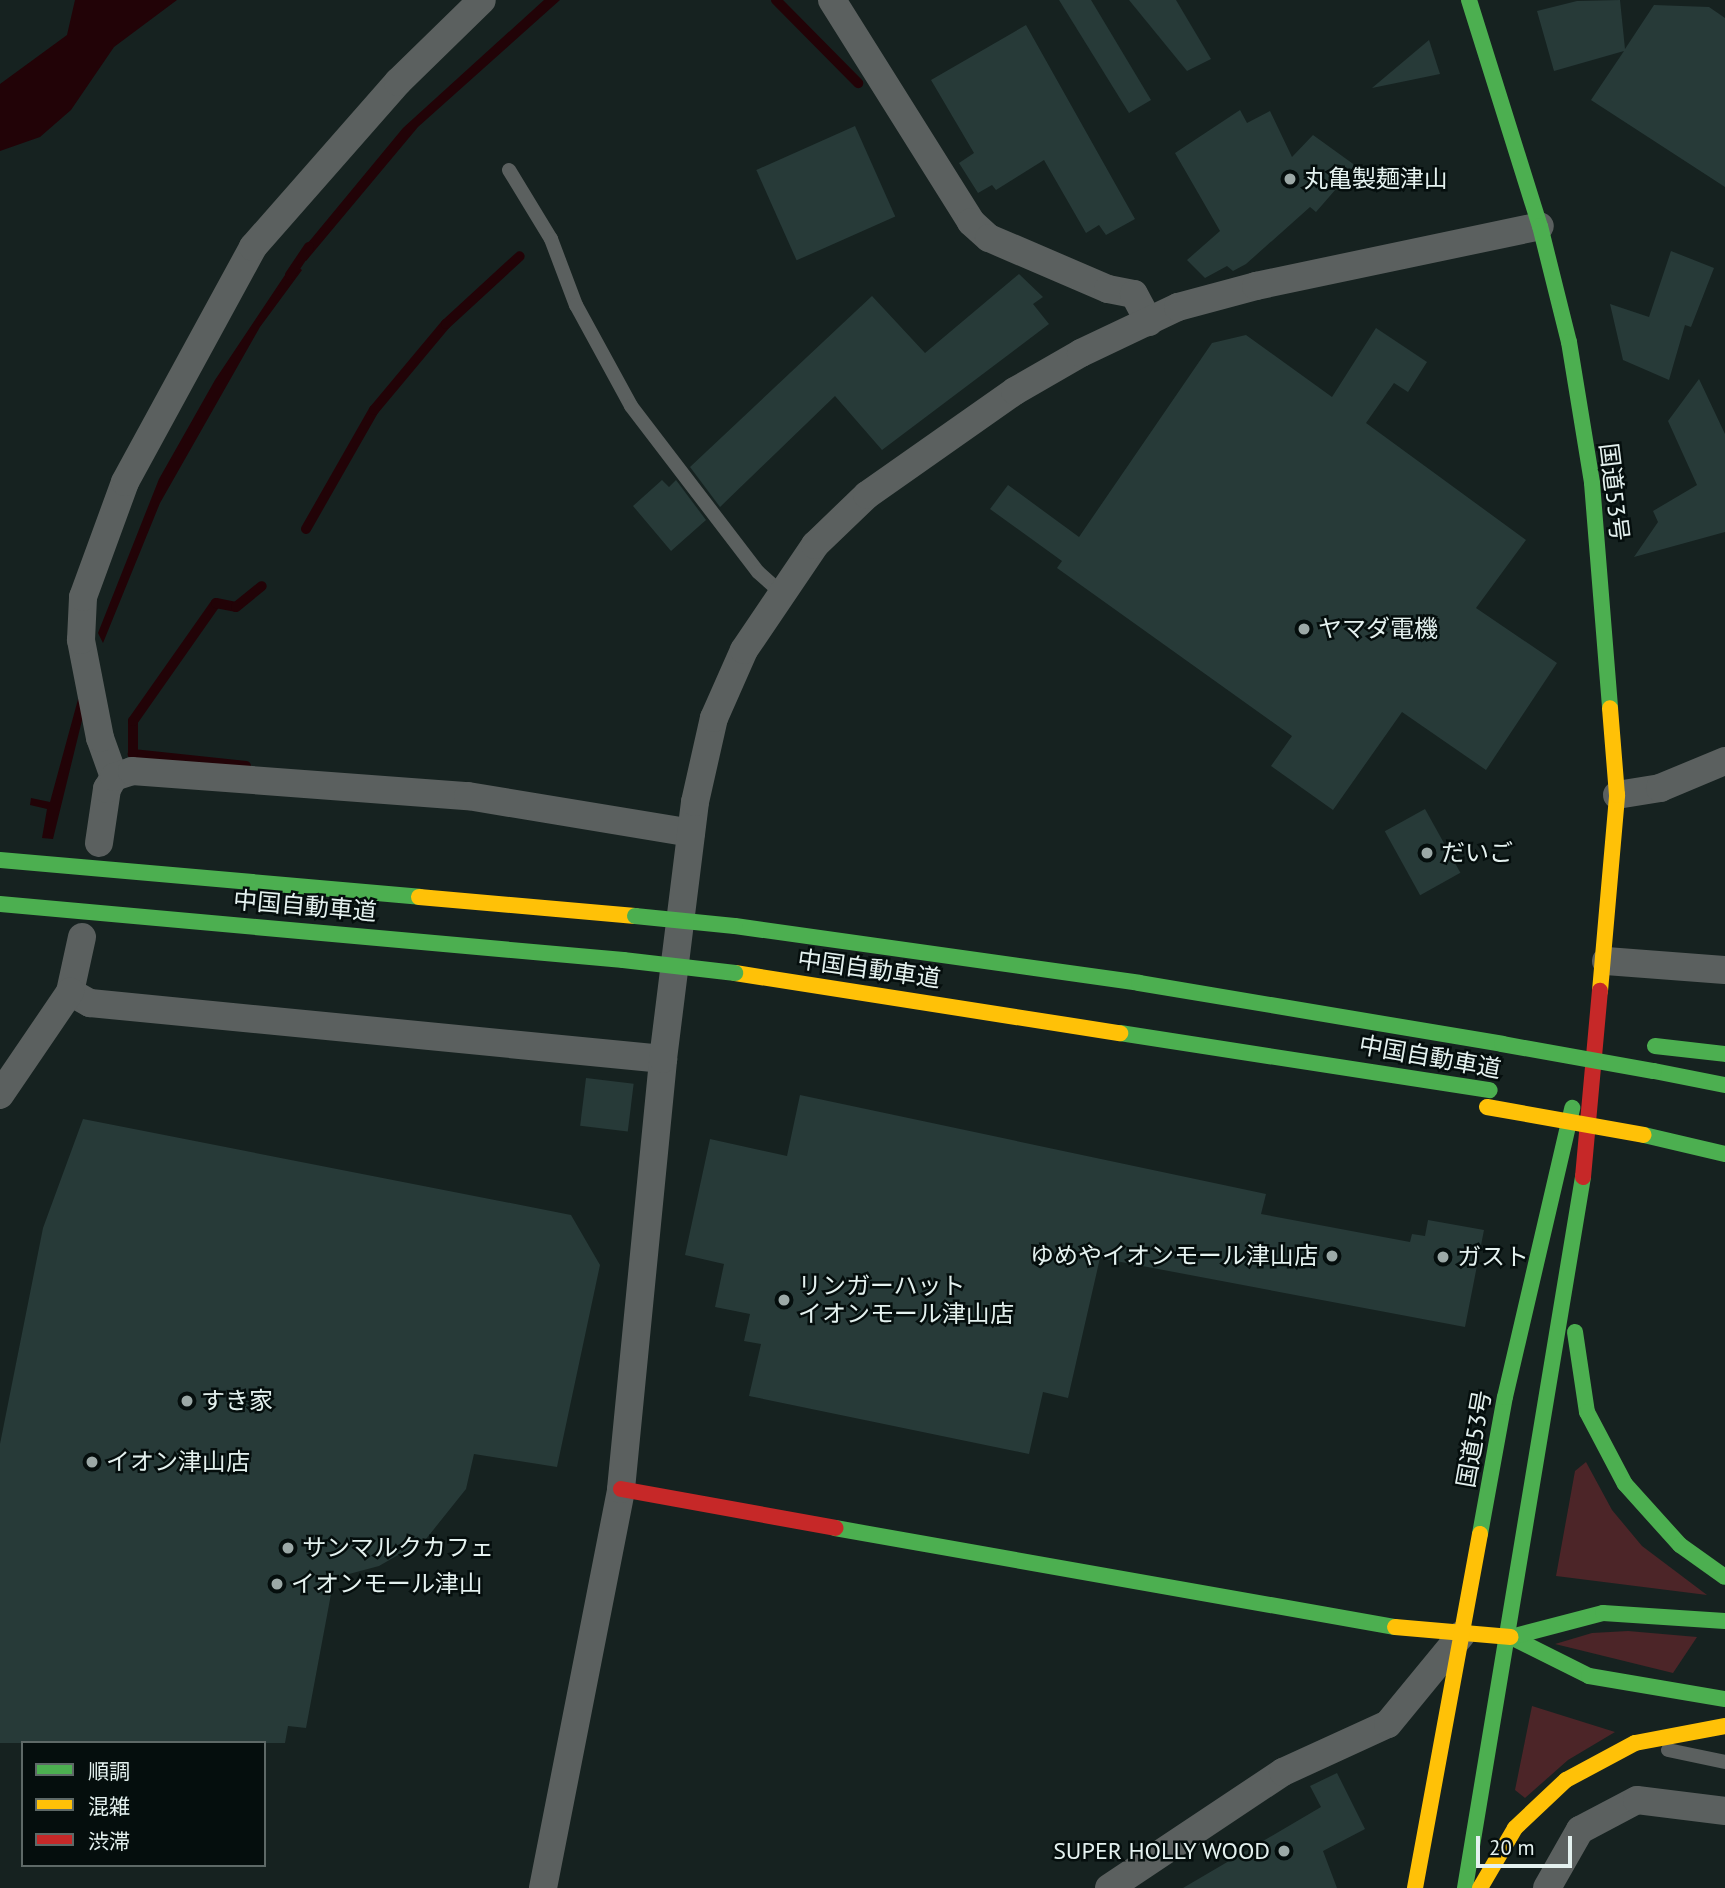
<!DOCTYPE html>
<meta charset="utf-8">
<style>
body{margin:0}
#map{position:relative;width:1725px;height:1888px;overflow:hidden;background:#162220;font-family:"PT Sans","Noto Sans JP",sans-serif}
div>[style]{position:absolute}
.green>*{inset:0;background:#4c2528}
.water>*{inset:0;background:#220307}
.stream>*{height:10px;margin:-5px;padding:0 5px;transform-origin:5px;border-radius:5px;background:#220307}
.building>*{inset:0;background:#273a38;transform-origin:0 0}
.lane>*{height:14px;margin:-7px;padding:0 7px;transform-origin:7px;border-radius:7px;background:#5b605f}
.street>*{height:28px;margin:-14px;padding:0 14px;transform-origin:14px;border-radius:14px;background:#5b605f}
.fast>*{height:16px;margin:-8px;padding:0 8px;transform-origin:8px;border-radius:8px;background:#4caf50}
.slow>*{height:16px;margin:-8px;padding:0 8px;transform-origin:8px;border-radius:8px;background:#ffc107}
.jam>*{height:16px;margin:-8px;padding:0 8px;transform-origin:8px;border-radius:8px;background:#c62828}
.fast-bridge>*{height:16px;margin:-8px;padding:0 8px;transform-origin:8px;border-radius:8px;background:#4caf50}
.slow-bridge>*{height:16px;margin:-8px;padding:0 8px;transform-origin:8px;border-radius:8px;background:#ffc107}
.dots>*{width:19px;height:19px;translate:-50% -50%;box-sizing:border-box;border:4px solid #050e0d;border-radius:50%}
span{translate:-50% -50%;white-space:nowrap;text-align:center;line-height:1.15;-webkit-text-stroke:5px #050e0d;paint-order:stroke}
.poi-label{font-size:24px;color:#e4f1ef}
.left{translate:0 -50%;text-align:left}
.right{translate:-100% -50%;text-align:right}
.street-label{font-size:24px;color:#e4f1ef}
.legend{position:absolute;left:21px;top:1741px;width:245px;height:126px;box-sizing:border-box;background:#050e0d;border:2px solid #5e6967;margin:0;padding:9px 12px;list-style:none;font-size:21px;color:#e4f1ef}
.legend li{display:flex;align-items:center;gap:14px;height:35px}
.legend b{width:35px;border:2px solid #5e6967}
.scale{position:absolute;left:1476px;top:1836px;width:96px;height:32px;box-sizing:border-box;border:4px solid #e4f1ef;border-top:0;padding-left:9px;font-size:21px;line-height:24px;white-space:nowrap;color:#e4f1ef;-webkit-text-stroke:5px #050e0d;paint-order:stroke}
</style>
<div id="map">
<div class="green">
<div style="clip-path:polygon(1586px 1462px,1612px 1510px,1642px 1546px,1707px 1595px,1556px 1576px,1575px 1471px)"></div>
<div style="clip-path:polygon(1628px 1631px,1697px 1637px,1673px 1673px,1555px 1644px,1592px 1633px)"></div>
<div style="clip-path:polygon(1532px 1706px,1615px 1732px,1568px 1760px,1525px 1798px,1515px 1790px)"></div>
</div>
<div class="water">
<div style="clip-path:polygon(75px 0,177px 0,114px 47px,71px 110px,40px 137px,0 151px,0 84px,67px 35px)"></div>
<div style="clip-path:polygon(544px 0,560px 0,418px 127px,306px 261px,298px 255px,403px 128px)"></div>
<div style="clip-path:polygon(293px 263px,302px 270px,260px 327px,160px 503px,103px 643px,98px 633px,159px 479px,215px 380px)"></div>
<div style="clip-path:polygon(80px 692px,85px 708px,53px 839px,42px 838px,47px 809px,30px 805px,31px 798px,50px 802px)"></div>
</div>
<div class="stream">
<div style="left:776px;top:0;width:117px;rotate:45.3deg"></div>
<div style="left:290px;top:275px;width:34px;rotate:-56deg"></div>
<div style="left:306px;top:529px;width:137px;rotate:-60.3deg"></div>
<div style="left:374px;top:410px;width:112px;rotate:-50.1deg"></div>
<div style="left:446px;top:324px;width:100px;rotate:-42.6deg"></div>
<div style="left:246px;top:766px;width:114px;rotate:-173.9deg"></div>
<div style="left:133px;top:754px;width:33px;rotate:-90deg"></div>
<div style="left:133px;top:721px;width:144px;rotate:-54.9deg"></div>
<div style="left:216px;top:603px;width:20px;rotate:11deg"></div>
<div style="left:236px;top:607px;width:33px;rotate:-39deg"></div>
</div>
<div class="building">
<div style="clip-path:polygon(1059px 0,1091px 0,1151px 100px,1129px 113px)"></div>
<div style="clip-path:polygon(1129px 0,1176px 0,1211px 59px,1187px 71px)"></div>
<div style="clip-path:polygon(1620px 0,1625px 49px,1654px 5px,1709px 7px,1725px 18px,1725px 187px,1591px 100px,1624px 51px,1554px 71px,1537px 11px,1577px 1px)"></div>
<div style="clip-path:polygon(1026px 25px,1135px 219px,1106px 235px,1099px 225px,1086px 233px,1044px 160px,996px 190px,992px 185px,978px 193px,959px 163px,974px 153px,931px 80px)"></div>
<div style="clip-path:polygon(1429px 40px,1440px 74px,1372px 88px)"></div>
<div style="clip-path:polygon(1240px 110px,1247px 123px,1270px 111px,1292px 157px,1313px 135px,1356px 166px,1316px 212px,1310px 207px,1246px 264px,1233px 271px,1227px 266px,1205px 278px,1187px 260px,1220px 231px,1175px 153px)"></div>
<div style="left:855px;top:126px;width:99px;height:108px;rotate:66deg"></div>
<div style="clip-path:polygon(1671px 251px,1714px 268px,1691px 327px,1685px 325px,1669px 380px,1623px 360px,1610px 304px,1649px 317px)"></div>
<div style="clip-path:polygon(1019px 274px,1043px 297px,1033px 304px,1049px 324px,882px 450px,835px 396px,720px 507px,690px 467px,872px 296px,925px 353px)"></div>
<div style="clip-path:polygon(1376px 328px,1427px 362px,1408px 392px,1394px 383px,1366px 423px,1526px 540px,1476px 608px,1557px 663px,1486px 770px,1402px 712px,1333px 810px,1271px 766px,1292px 736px,1057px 568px,1062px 561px,990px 509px,1008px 485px,1079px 537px,1212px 343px,1246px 335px,1332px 397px)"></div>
<div style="clip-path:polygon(1699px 379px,1725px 434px,1725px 532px,1634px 557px,1658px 522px,1653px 511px,1697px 485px,1668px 421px)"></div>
<div style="clip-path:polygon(662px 480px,669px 487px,676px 480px,706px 520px,671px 551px,633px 506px)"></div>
<div style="left:1425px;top:809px;width:73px;height:46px;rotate:61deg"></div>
<div style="left:586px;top:1078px;width:48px;height:48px;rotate:7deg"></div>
<div style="clip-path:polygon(800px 1095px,1266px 1194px,1261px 1214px,1410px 1242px,1412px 1234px,1425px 1236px,1428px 1220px,1484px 1230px,1465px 1327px,1100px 1258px,1068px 1398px,1043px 1392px,1029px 1454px,749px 1396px,761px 1344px,744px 1341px,750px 1314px,715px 1307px,724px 1264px,685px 1255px,710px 1139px,787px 1156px)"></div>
<div style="clip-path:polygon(83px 1119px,571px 1215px,600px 1265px,557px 1467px,474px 1454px,466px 1489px,426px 1539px,379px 1566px,334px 1578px,306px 1728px,288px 1726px,285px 1743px,0 1743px,0 1444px,43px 1228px)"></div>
<div style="clip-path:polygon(1337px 1773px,1365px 1829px,1323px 1851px,1337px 1888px,1183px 1888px,1321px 1807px,1310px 1786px)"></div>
</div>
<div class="lane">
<div style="left:509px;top:170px;width:81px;rotate:58.7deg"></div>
<div style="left:551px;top:239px;width:71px;rotate:69.3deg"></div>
<div style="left:576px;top:305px;width:115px;rotate:61.4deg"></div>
<div style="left:631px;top:406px;width:209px;rotate:52.6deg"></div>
<div style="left:758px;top:572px;width:30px;rotate:42deg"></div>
<div style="left:1668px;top:1750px;width:58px;rotate:11.9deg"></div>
</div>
<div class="street">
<div style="left:832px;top:0;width:262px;rotate:57.9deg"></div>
<div style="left:971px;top:222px;width:24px;rotate:42deg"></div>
<div style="left:989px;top:238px;width:129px;rotate:23.2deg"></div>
<div style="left:1108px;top:289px;width:26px;rotate:11deg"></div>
<div style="left:1134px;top:294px;width:32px;rotate:62deg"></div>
<div style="left:114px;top:777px;width:41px;rotate:-109.7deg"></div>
<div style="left:100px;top:738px;width:100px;rotate:-101deg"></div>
<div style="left:81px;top:640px;width:43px;rotate:-87.3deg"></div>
<div style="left:83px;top:597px;width:122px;rotate:-69.9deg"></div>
<div style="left:125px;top:482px;width:268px;rotate:-61.4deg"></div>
<div style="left:253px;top:247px;width:220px;rotate:-48.7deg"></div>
<div style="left:398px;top:82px;width:117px;rotate:-44.3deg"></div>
<div style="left:1617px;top:795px;width:44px;rotate:-9.2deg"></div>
<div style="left:1660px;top:788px;width:70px;rotate:-22.6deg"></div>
<div style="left:99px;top:843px;width:55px;rotate:-81.6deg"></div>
<div style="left:107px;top:789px;width:14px;rotate:-60deg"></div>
<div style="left:114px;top:777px;width:19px;rotate:-18deg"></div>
<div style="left:132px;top:771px;width:337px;rotate:4.3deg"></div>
<div style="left:468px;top:796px;width:226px;rotate:9.4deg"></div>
<div style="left:82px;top:937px;width:56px;rotate:102.3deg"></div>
<div style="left:70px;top:992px;width:23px;rotate:29deg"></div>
<div style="left:90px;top:1003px;width:576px;rotate:5.58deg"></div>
<div style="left:1606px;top:961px;width:119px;rotate:4.3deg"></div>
<div style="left:0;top:1095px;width:125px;rotate:-55.8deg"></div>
<div style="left:543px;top:1888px;width:407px;rotate:-78.9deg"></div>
<div style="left:621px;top:1489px;width:432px;rotate:-84.4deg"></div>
<div style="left:663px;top:1059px;width:259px;rotate:-82.9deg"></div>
<div style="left:695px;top:802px;width:86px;rotate:-77.3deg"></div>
<div style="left:714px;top:718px;width:74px;rotate:-66.2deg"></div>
<div style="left:744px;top:650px;width:127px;rotate:-55.9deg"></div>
<div style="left:815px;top:545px;width:72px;rotate:-43.9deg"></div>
<div style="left:867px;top:495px;width:181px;rotate:-35.1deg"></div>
<div style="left:1015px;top:391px;width:76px;rotate:-29.9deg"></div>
<div style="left:1081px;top:353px;width:107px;rotate:-25.4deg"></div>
<div style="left:1178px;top:307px;width:81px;rotate:-15.1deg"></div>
<div style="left:1256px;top:286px;width:290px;rotate:-11.9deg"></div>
<div style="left:1109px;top:1888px;width:209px;rotate:-33.7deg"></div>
<div style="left:1283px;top:1772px;width:115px;rotate:-24.6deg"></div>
<div style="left:1388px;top:1724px;width:115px;rotate:-50.6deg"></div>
<div style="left:1547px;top:1888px;width:67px;rotate:-60.4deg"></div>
<div style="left:1580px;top:1830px;width:64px;rotate:-27.8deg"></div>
<div style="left:1637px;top:1800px;width:89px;rotate:7.1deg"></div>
</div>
<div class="fast">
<div style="left:1469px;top:0;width:237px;rotate:72.6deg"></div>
<div style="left:1540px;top:226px;width:120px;rotate:76deg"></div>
<div style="left:1569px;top:342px;width:143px;rotate:80.7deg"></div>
<div style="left:1592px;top:483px;width:226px;rotate:85.4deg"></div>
<div style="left:0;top:860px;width:421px;rotate:5deg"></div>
<div style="left:0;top:904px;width:626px;rotate:5.14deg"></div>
<div style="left:735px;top:926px;width:408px;rotate:8deg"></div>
<div style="left:1139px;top:983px;width:368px;rotate:9.5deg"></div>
<div style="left:1120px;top:1033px;width:374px;rotate:8.8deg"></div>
<div style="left:1655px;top:1046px;width:70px;rotate:6.5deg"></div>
<div style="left:1654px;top:1071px;width:72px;rotate:11.2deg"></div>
<div style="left:1644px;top:1135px;width:83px;rotate:13.2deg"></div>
<div style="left:1575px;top:1332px;width:81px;rotate:81.5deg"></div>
<div style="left:1587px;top:1412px;width:81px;rotate:62.2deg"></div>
<div style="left:1625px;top:1484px;width:82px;rotate:48deg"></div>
<div style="left:1680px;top:1545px;width:55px;rotate:35.4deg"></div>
<div style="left:835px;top:1528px;width:569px;rotate:10.03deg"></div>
<div style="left:1480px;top:1534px;width:139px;rotate:-79.7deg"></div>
<div style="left:1505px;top:1397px;width:297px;rotate:-76.9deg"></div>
<div style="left:1511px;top:1637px;width:87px;rotate:26.6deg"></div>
<div style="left:1589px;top:1676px;width:138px;rotate:9.6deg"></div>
<div style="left:1511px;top:1637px;width:95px;rotate:-14.6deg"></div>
<div style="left:1603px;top:1613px;width:122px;rotate:3.8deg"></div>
<div style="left:1465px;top:1888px;width:721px;rotate:-80.58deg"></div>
</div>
<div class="slow">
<div style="left:419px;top:897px;width:217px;rotate:5deg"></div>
<div style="left:735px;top:973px;width:390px;rotate:8.9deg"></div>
<div style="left:1600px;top:991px;width:197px;rotate:-85deg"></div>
<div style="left:1617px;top:795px;width:87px;rotate:-94.6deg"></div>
<div style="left:1395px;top:1627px;width:116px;rotate:4.9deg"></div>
<div style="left:1415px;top:1888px;width:360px;rotate:-79.6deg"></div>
<div style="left:1480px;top:1888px;width:69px;rotate:-59.7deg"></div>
<div style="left:1515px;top:1828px;width:70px;rotate:-43.3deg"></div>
<div style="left:1566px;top:1780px;width:78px;rotate:-28.2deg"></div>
<div style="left:1635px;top:1743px;width:92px;rotate:-10.7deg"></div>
</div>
<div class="jam">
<div style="left:1583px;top:1177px;width:187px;rotate:-84.8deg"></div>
<div style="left:621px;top:1489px;width:218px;rotate:10.3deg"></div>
</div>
<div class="fast-bridge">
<div style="left:635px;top:916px;width:100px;rotate:5.7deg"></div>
<div style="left:623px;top:960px;width:113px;rotate:6.6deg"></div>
<div style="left:1502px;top:1044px;width:154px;rotate:10.1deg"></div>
</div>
<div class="slow-bridge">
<div style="left:1487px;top:1107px;width:159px;rotate:10.1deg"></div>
</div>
<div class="dots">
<div style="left:1290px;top:179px;background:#9ca9a7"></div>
<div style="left:1304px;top:629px;background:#9ca9a7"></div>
<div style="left:1427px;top:853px;background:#9ca9a7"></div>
<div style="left:1332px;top:1256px;background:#9ca9a7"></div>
<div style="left:1443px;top:1257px;background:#9ca9a7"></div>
<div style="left:784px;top:1300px;background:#9ca9a7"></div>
<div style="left:187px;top:1401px;background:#9ca9a7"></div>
<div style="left:92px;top:1462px;background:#9ca9a7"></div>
<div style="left:288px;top:1548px;background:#9ca9a7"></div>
<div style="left:277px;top:1584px;background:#9ca9a7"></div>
<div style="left:1284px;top:1851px;background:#9ca9a7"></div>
</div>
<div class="poi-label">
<span class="left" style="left:1304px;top:179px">丸亀製麺津山</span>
<span class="left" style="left:1318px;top:629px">ヤマダ電機</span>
<span class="left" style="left:1441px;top:853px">だいご</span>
<span class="right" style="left:1318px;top:1256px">ゆめやイオンモール津山店</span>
<span class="left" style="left:1457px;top:1257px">ガスト</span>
<span class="left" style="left:798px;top:1300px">リンガーハット<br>イオンモール津山店</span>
<span class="left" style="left:201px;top:1401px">すき家</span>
<span class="left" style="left:106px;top:1462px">イオン津山店</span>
<span class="left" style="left:302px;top:1548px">サンマルクカフェ</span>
<span class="left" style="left:291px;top:1584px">イオンモール津山</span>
<span class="right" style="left:1270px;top:1851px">SUPER HOLLY WOOD</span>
</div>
<div class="street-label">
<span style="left:1614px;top:492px;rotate:83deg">国道53号</span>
<span style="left:305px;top:906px;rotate:5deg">中国自動車道</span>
<span style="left:869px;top:969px;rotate:8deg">中国自動車道</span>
<span style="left:1430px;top:1057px;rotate:10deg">中国自動車道</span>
<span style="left:1474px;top:1439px;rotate:-80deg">国道53号</span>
</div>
<ul class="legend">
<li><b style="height:9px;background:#4caf50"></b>順調</li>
<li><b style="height:9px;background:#ffc107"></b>混雑</li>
<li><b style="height:9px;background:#c62828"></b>渋滞</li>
</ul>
<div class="scale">20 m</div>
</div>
